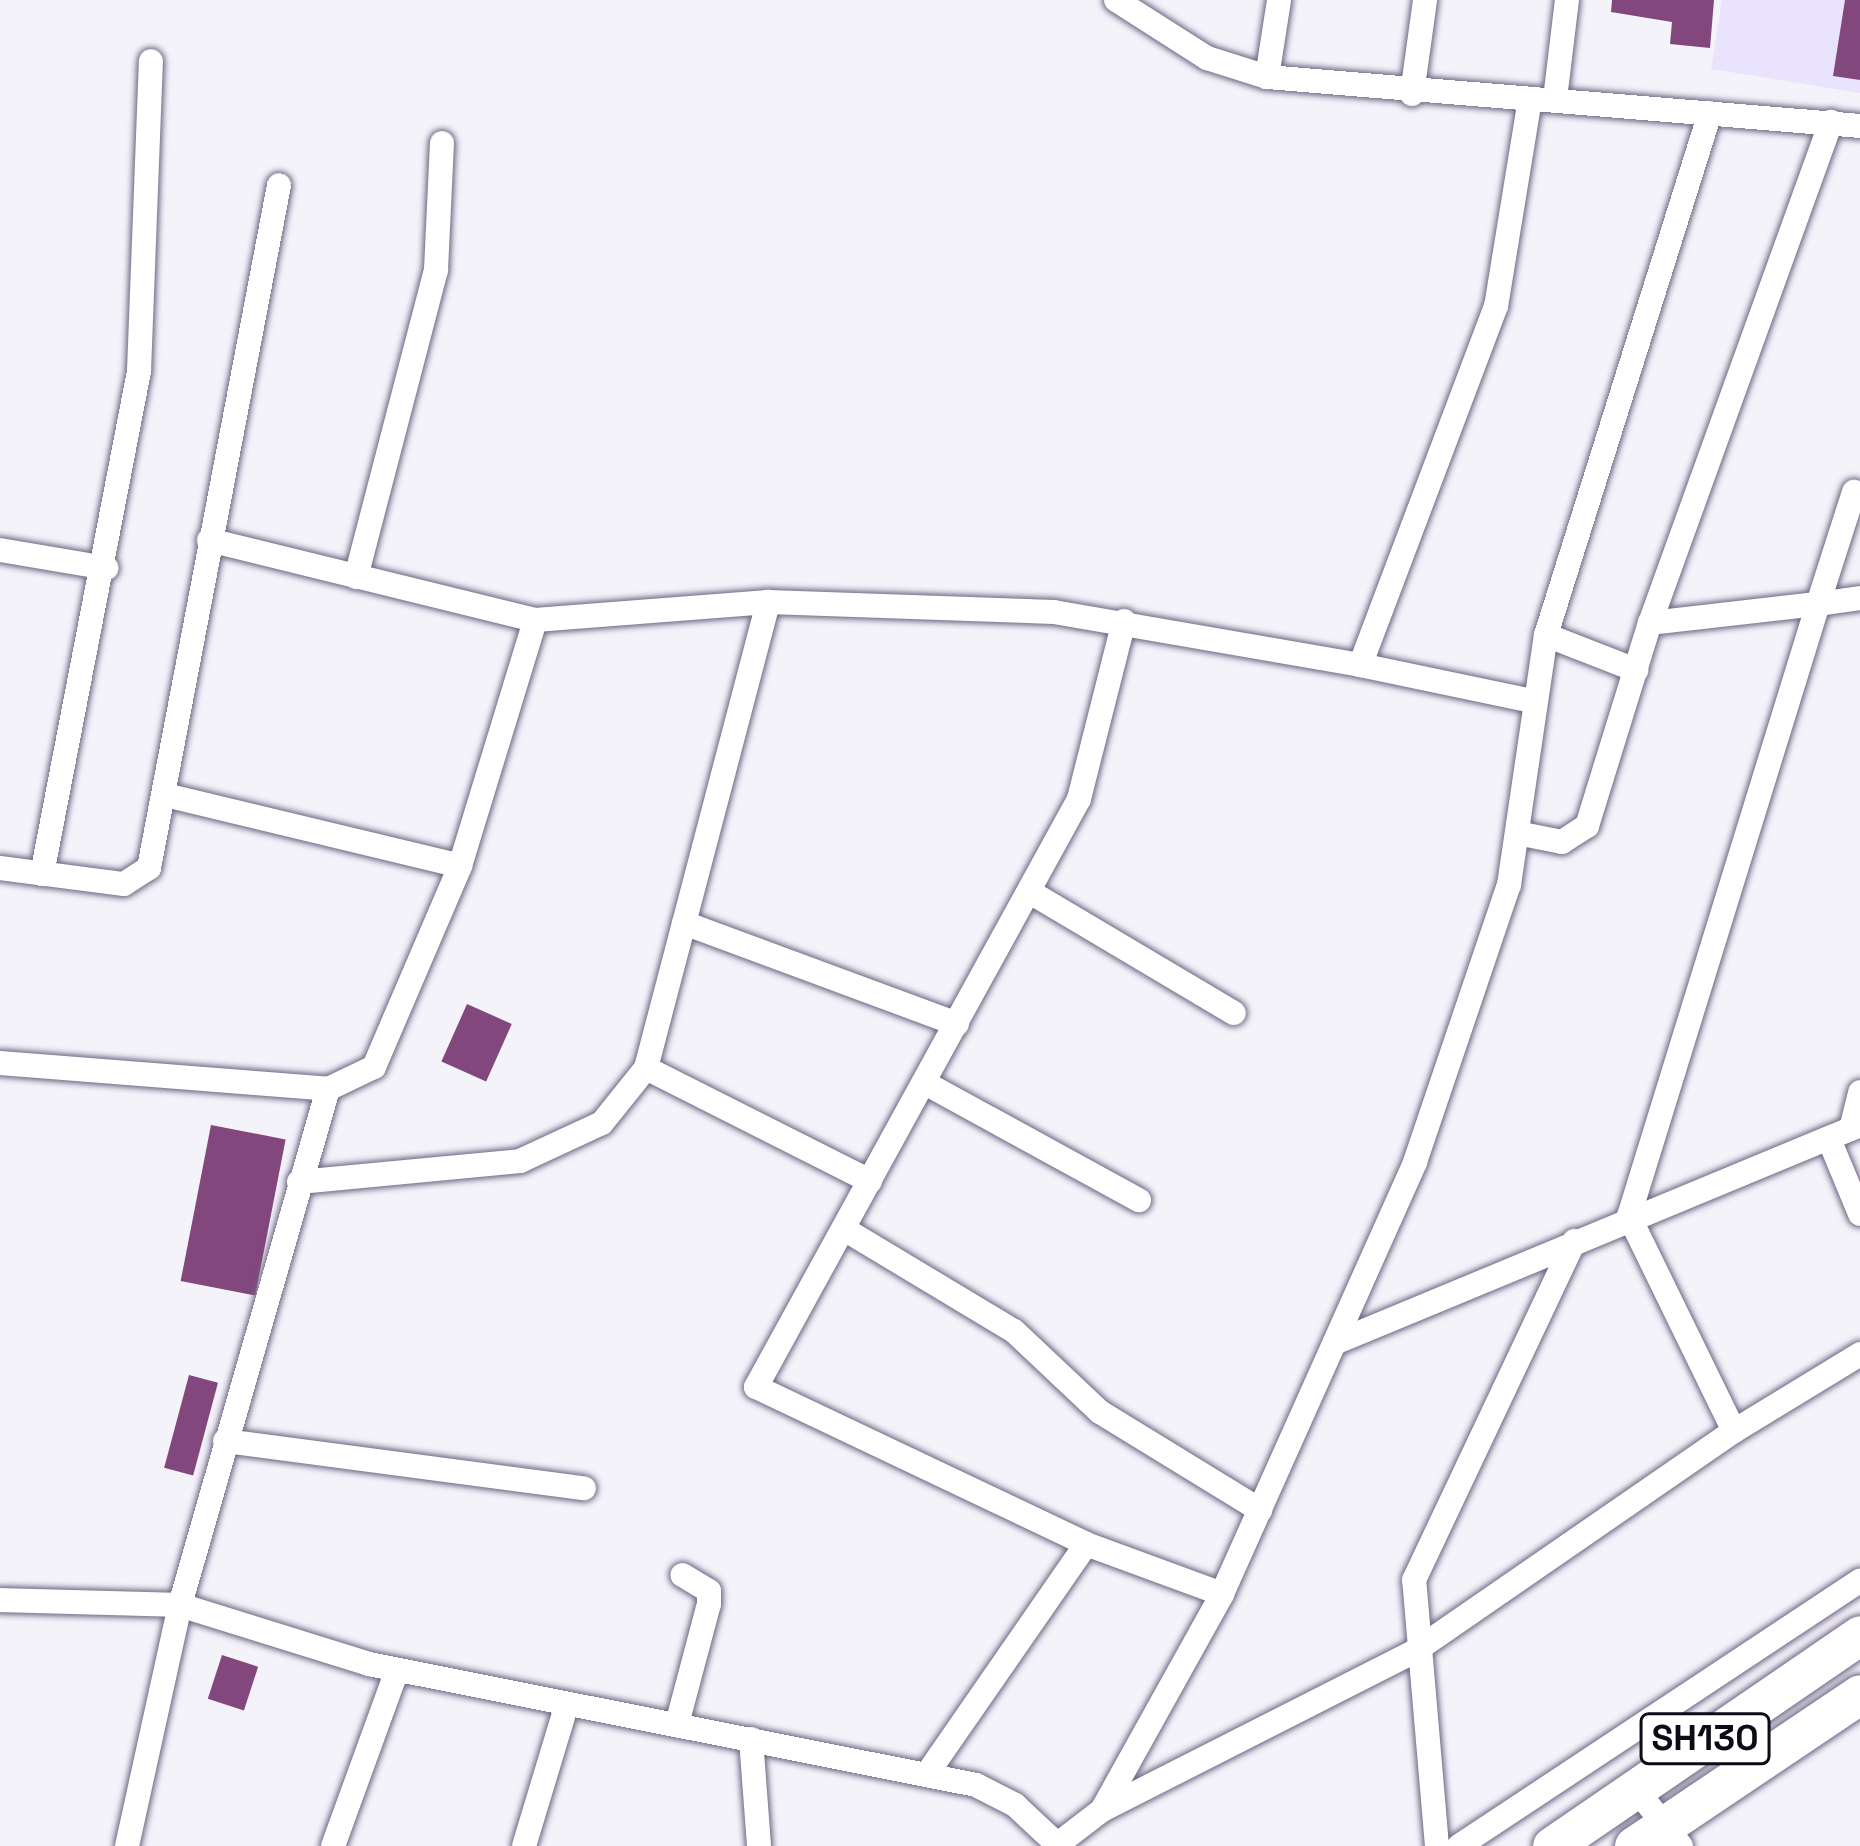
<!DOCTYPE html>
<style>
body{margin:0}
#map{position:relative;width:1860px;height:1846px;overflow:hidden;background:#f5f3fa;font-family:"Space Grotesk",sans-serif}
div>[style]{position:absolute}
.built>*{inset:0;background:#eae3fd}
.building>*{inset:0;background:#82477c;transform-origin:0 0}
.roads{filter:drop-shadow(0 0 3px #6e6684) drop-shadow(0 0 3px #6e6684)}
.minor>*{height:24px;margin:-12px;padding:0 12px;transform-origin:12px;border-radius:12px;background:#fff}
.primary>*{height:39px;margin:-19.5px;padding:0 19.5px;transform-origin:19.5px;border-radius:19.5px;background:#fff}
span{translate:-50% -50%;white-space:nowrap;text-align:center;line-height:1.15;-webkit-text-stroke:12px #fff;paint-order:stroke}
.shield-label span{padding:3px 9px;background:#fff;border:3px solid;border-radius:9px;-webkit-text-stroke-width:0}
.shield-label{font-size:36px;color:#0e0b16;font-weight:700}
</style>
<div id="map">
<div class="built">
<div style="clip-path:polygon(1722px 0,1860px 0,1860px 93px,1711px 69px)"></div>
</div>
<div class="building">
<div style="clip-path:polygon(1612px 0,1714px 0,1710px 48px,1670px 44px,1672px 22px,1611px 12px)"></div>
<div style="clip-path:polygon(1845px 0,1860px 0,1860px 80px,1833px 76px)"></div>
<div style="left:467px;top:1004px;width:49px;height:63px;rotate:24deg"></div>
<div style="left:211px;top:1125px;width:76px;height:159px;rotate:11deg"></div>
<div style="left:189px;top:1375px;width:30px;height:96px;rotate:15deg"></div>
<div style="left:222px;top:1655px;width:38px;height:46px;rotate:18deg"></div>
</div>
<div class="roads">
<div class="minor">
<div style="left:1116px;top:0;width:108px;rotate:32.5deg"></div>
<div style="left:1207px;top:58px;width:63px;rotate:17.6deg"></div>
<div style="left:1267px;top:77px;width:595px;rotate:4.72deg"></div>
<div style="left:1267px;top:77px;width:78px;rotate:-81.1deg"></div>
<div style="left:1412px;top:94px;width:95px;rotate:-82.1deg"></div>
<div style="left:1530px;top:99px;width:210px;rotate:99.3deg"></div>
<div style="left:1496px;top:306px;width:384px;rotate:110.7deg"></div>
<div style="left:1360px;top:665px;width:176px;rotate:11.8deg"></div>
<div style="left:1555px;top:99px;width:100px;rotate:-83.1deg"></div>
<div style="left:209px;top:540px;width:336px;rotate:13.8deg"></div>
<div style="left:535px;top:620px;width:234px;rotate:-4.4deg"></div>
<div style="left:768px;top:602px;width:286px;rotate:2deg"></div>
<div style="left:1054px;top:612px;width:311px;rotate:9.8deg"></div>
<div style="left:0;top:550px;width:108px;rotate:9.6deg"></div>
<div style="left:356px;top:577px;width:317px;rotate:-75.4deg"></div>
<div style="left:436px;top:270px;width:127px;rotate:-87.3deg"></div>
<div style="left:1860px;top:598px;width:42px;rotate:171.9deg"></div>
<div style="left:1818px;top:604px;width:641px;rotate:107.16deg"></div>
<div style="left:1629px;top:1216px;width:239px;rotate:64deg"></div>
<div style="left:1734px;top:1431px;width:148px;rotate:-31.4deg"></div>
<div style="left:1124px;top:621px;width:184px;rotate:104.2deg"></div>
<div style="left:1079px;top:799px;width:671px;rotate:118.78deg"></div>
<div style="left:756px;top:1387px;width:365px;rotate:25.4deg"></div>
<div style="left:1086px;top:1544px;width:145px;rotate:20.2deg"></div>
<div style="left:1650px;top:623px;width:533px;rotate:-70.14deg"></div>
<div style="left:1546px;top:635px;width:97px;rotate:21.3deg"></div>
<div style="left:165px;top:795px;width:303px;rotate:13.5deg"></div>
<div style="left:1517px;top:833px;width:46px;rotate:11.3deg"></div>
<div style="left:1562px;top:842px;width:30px;rotate:-33deg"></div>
<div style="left:1587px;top:826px;width:213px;rotate:-72.8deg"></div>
<div style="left:1650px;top:623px;width:169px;rotate:-6.5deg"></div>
<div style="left:1818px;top:604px;width:118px;rotate:-72.2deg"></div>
<div style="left:0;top:868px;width:125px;rotate:7.4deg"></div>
<div style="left:124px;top:884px;width:30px;rotate:-33deg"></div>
<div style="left:149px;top:868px;width:695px;rotate:-79.22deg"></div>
<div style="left:42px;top:874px;width:512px;rotate:-79.08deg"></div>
<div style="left:139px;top:371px;width:310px;rotate:-87.8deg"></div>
<div style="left:1030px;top:892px;width:237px;rotate:30.7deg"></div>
<div style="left:684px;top:923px;width:291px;rotate:20.3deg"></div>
<div style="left:0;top:1063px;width:329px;rotate:4.5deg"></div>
<div style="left:328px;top:1089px;width:51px;rotate:-25.6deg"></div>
<div style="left:374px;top:1067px;width:219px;rotate:-66.8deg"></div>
<div style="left:460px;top:866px;width:257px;rotate:-73deg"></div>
<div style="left:646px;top:1068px;width:251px;rotate:26.8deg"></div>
<div style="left:925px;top:1083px;width:244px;rotate:28.7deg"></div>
<div style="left:1851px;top:1129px;width:38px;rotate:-76deg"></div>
<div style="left:1829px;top:1139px;width:81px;rotate:67.5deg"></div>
<div style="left:299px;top:1182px;width:222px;rotate:-5.4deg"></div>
<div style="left:520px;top:1161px;width:90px;rotate:-24.9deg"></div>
<div style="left:602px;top:1123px;width:70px;rotate:-51.3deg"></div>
<div style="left:646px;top:1068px;width:482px;rotate:-75.3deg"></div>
<div style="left:844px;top:1229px;width:198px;rotate:31deg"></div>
<div style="left:1014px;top:1331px;width:118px;rotate:43.3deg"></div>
<div style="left:1100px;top:1412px;width:188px;rotate:31.5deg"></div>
<div style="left:1337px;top:1342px;width:566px;rotate:-22.53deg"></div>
<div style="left:225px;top:1441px;width:362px;rotate:7.5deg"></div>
<div style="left:0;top:1600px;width:180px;rotate:1.6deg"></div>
<div style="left:180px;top:1605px;width:198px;rotate:17.3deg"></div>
<div style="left:369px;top:1664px;width:619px;rotate:11.27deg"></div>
<div style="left:976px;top:1785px;width:44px;rotate:27.1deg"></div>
<div style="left:1015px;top:1805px;width:60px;rotate:43deg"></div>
<div style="left:677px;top:1724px;width:124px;rotate:-75.1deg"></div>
<div style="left:709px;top:1604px;width:13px;rotate:-90deg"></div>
<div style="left:709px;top:1591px;width:31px;rotate:-149deg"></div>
<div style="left:751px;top:1739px;width:107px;rotate:85.7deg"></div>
<div style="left:927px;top:1774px;width:280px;rotate:-55.3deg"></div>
<div style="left:1635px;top:1788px;width:74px;rotate:51.6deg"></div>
<div style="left:1104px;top:1809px;width:349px;rotate:-26.9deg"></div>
<div style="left:1415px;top:1651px;width:388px;rotate:-34.6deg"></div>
<div style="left:1058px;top:1844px;width:56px;rotate:-37.7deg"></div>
<div style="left:1102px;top:1810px;width:247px;rotate:-60.9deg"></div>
<div style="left:1222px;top:1594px;width:473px;rotate:-65.9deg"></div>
<div style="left:1415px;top:1162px;width:293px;rotate:-71.3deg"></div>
<div style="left:1509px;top:885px;width:253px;rotate:-81.6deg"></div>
<div style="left:1546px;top:635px;width:547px;rotate:-72.56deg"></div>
<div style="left:127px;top:1846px;width:247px;rotate:-77.6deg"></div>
<div style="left:180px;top:1605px;width:537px;rotate:-74deg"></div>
<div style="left:333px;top:1846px;width:187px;rotate:-70deg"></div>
<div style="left:524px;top:1846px;width:145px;rotate:-73.2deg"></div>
<div style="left:1437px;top:1846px;width:267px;rotate:-94.9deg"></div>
<div style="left:1414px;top:1580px;width:375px;rotate:-64.7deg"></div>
<div style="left:1459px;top:1846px;width:481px;rotate:-33.5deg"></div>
</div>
<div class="primary">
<div style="left:1552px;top:1846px;width:373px;rotate:-34.4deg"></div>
<div style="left:1634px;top:1846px;width:272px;rotate:-33.9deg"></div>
</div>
</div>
<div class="shield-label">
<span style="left:1705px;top:1739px">SH130</span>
</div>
</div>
